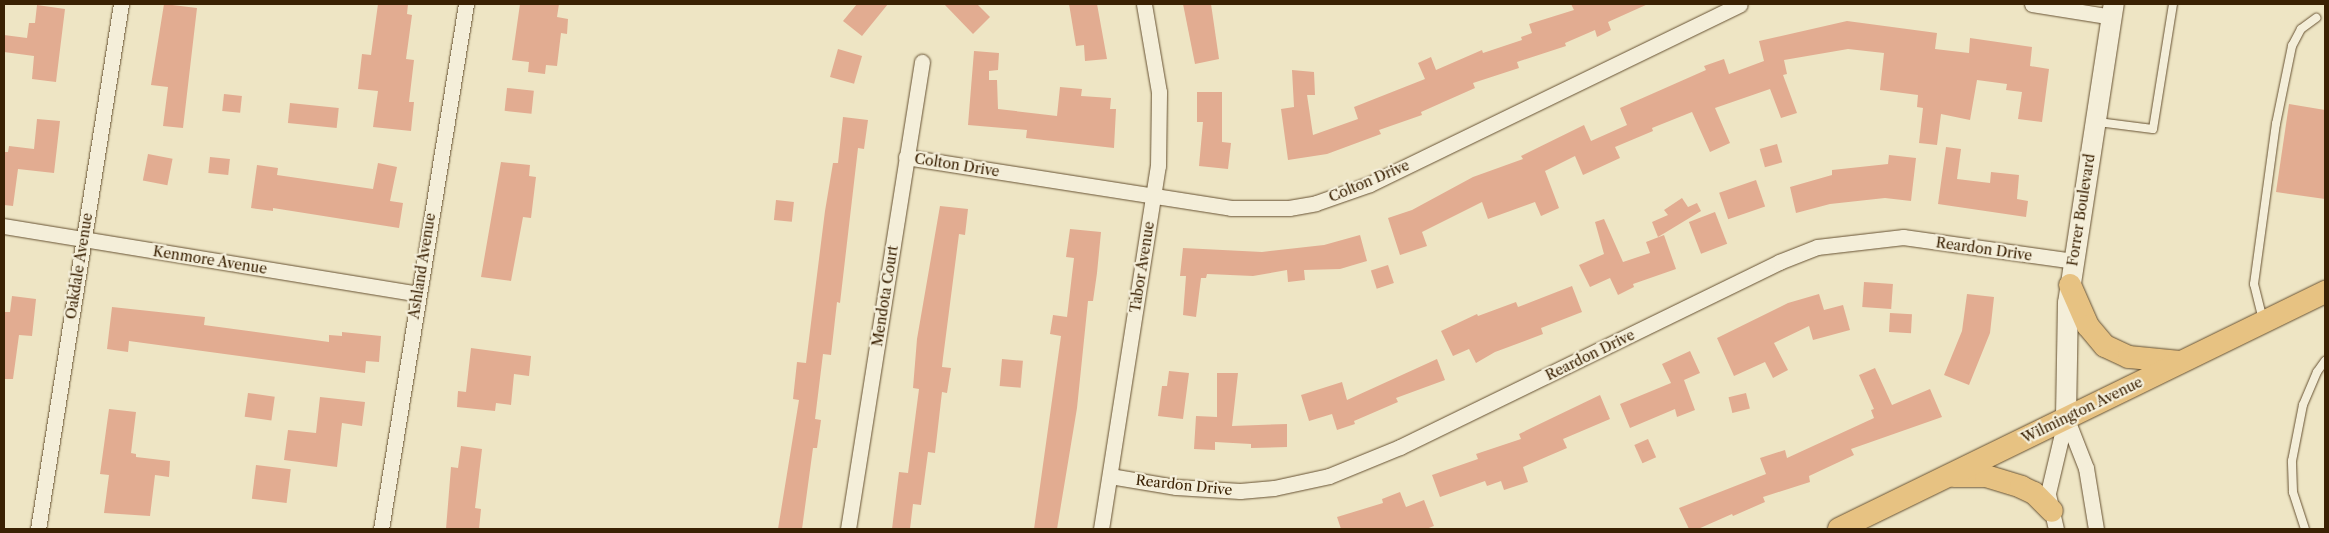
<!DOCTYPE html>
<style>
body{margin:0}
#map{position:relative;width:2329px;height:533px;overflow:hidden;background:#eee5c4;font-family:"Libre Caslon Text",serif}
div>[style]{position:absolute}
.building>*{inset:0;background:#e2ac91;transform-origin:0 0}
.roads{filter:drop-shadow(0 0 1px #675233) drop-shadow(0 0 1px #675233)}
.lane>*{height:8px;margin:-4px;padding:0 4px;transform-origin:4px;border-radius:4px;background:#f4eed9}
.street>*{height:15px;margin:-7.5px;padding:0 7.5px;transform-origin:7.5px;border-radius:7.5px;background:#f4eed9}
.secondary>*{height:20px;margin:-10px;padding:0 10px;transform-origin:10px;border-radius:10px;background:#f4eed9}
.primary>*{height:22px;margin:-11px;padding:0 11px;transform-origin:11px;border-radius:11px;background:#e7c282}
span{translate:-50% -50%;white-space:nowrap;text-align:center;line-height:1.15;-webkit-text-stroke:4.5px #f4eed9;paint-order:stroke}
.street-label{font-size:14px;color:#3a2103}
.frame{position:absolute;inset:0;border:5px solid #3a2103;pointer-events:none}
</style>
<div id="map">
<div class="building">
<div style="clip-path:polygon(164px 4px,197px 8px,183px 128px,163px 126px,168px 87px,151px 85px)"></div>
<div style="clip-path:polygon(378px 4px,408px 4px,407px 14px,412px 15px,406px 59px,414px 60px,409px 102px,414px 102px,411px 131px,373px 127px,378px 91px,358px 89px,362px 54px,371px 55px)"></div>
<div style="clip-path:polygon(520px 4px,559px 4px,557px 17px,568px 19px,567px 34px,561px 33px,557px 66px,546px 65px,545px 74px,528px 72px,529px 62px,512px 60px)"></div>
<div style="clip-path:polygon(857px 4px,888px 4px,862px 36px,843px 21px)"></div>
<div style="clip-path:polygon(944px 4px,977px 4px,990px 17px,973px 34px)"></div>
<div style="clip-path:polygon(1069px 4px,1097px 4px,1107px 59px,1085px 61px,1084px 45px,1076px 46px)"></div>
<div style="clip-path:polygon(1183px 4px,1211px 4px,1219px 59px,1195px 64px)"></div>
<div style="clip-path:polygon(1571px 4px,1648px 4px,1608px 22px,1611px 30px,1597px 37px,1595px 30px,1565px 43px,1566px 46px,1517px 62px,1519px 68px,1473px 83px,1475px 88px,1421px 112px,1422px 115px,1379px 130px,1381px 134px,1327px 154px,1288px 160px,1281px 109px,1294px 107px,1292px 70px,1314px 72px,1315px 95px,1307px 95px,1313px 135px,1358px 119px,1354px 107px,1425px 79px,1418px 63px,1431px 57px,1436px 70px,1482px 50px,1483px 53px,1522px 40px,1521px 37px,1532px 33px,1529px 24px,1574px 10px)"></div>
<div style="clip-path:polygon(37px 5px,65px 9px,56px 82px,32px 79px,34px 56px,4px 52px,4px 35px,27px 38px,29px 23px,35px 23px)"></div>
<div style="clip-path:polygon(1847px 21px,1937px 33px,1935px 49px,1969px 53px,1970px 38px,2032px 47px,2030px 66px,2049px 69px,2042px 122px,2018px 119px,2022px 92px,2006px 90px,2007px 84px,1977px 80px,1970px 120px,1941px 114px,1937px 145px,1919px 143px,1923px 108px,1917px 107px,1918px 95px,1880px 90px,1884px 53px,1848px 49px,1784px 60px,1787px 74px,1783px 75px,1797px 113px,1781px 118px,1770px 89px,1715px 108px,1730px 143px,1710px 152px,1692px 112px,1652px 128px,1653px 131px,1615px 147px,1620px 158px,1583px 175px,1575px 156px,1545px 171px,1559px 208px,1541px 216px,1535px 202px,1488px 219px,1482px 202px,1422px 232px,1427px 246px,1400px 255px,1388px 218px,1412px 210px,1473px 177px,1523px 159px,1521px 156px,1584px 125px,1591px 141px,1627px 125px,1620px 108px,1706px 70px,1704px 66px,1724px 59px,1729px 74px,1764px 61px,1759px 41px)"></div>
<div style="left:838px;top:49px;width:25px;height:29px;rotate:16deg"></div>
<div style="clip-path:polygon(974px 51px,999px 53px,998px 70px,989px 71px,989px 80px,997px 80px,998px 109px,1057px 116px,1060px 87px,1082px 89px,1081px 96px,1111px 98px,1110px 109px,1116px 109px,1114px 148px,1026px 138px,1027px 130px,968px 125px)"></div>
<div style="left:507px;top:88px;width:27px;height:23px;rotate:6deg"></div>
<div style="clip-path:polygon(1197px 92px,1222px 92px,1222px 142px,1231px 143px,1228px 169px,1199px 166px,1203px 122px,1197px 122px)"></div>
<div style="left:224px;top:94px;width:18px;height:17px;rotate:6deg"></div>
<div style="left:290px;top:103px;width:49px;height:20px;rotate:6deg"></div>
<div style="clip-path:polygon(2289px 104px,2325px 110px,2325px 199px,2276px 192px)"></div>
<div style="clip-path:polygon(843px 117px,868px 120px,864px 149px,858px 148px,840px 303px,837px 302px,831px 355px,823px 354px,815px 419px,821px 420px,817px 448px,813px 448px,802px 529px,778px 529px,799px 400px,793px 399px,797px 362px,806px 363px,825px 211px,833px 163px,838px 163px)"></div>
<div style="clip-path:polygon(37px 119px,60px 121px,54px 173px,18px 169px,13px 206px,4px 205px,4px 152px,8px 152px,9px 146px,34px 149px)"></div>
<div style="left:1777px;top:144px;width:19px;height:18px;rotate:74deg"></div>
<div style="clip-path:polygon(1946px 147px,1961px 149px,1957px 179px,1990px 183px,1991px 172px,2019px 175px,2017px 199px,2028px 201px,2026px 217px,1938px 204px)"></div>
<div style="left:148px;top:154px;width:25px;height:27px;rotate:11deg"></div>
<div style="clip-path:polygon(1889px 155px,1916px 158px,1911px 201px,1885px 198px,1830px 204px,1796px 213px,1790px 187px,1832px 175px,1832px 170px,1888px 164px)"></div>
<div style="left:210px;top:157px;width:20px;height:16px;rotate:6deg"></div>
<div style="clip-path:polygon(501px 162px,530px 165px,529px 176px,536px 177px,531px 218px,523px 217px,511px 281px,481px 277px)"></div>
<div style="clip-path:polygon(378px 163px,397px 167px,390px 201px,403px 203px,399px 228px,273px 208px,273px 211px,251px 208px,257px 165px,278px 168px,277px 175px,373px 189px)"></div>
<div style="left:1756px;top:180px;width:28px;height:39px;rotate:71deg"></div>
<div style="clip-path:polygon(1682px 198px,1688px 207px,1697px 203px,1701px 211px,1658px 237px,1652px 222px,1668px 215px,1664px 210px)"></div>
<div style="left:776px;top:200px;width:18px;height:20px;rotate:6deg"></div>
<div style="clip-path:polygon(940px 206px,968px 209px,965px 235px,959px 234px,943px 358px,942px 367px,951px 368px,947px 393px,942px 392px,935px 453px,928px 452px,921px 505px,913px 504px,910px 529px,892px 529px,899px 472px,908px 473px,919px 389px,913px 388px,917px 339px)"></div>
<div style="left:1715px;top:212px;width:34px;height:28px;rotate:69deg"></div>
<div style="clip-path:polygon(1604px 219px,1623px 262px,1650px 253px,1646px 242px,1664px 235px,1676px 269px,1633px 284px,1634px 287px,1618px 295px,1610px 278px,1590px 287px,1579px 265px,1604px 254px,1595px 222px)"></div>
<div style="clip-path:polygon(1070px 229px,1101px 232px,1097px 273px,1093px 301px,1088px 301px,1077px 408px,1057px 529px,1034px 529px,1061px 336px,1050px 334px,1053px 315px,1067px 317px,1074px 258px,1066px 257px)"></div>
<div style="clip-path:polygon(1360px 235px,1367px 261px,1340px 269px,1304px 270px,1305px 280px,1288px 282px,1287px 270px,1253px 276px,1207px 274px,1206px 278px,1201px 278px,1196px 317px,1183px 315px,1186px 276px,1180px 276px,1183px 248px,1262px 252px,1324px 245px)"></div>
<div style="left:1388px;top:265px;width:19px;height:18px;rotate:72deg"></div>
<div style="left:1864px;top:282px;width:29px;height:25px;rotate:4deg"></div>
<div style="clip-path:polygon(1572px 286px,1582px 312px,1541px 328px,1543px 334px,1495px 352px,1476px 363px,1469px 349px,1453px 356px,1441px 331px,1477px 314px,1478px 316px,1516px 302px,1518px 307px)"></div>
<div style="clip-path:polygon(1819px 294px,1824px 310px,1843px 305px,1850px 330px,1813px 340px,1809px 326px,1774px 343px,1788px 370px,1773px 378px,1765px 362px,1734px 376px,1717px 338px,1788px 303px)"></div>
<div style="clip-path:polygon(1967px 294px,1994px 297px,1990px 333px,1969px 385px,1944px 375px,1962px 331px)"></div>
<div style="clip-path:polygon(12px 296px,36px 299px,32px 336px,19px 335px,13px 379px,4px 379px,4px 312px,10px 312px)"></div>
<div style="clip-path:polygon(112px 307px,205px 317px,204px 325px,329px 342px,329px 335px,342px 336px,342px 332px,381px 336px,379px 362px,366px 361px,365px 373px,129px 341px,128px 352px,107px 349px)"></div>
<div style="left:1890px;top:313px;width:22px;height:19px;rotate:3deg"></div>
<div style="clip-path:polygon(471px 348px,531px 356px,529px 376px,514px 374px,511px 405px,496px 403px,495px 411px,457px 407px,458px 391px,466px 392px)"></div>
<div style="clip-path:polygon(1690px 351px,1700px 373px,1684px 380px,1695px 410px,1677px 417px,1675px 409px,1630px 428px,1620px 404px,1671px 383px,1662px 364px)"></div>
<div style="left:1002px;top:359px;width:21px;height:27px;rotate:5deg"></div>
<div style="clip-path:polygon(1437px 359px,1445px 380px,1396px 398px,1398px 402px,1354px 421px,1355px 424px,1337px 430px,1332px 414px,1309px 421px,1301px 395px,1342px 382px,1347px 400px)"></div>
<div style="clip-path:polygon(1875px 368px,1892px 405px,1930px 389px,1942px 417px,1851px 449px,1854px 455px,1809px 476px,1810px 482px,1763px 497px,1765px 502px,1733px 516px,1732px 514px,1698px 529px,1689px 529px,1679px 508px,1766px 474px,1760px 458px,1785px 450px,1787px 458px,1874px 418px,1871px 410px,1874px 409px,1859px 375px)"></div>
<div style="clip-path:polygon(1169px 371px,1189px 373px,1183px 419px,1158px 416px,1162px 386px,1167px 386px)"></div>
<div style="clip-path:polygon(1217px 373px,1238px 373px,1232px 426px,1287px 424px,1287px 447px,1251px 448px,1251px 444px,1215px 442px,1215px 450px,1194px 449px,1196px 416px,1217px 417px)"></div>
<div style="left:248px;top:393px;width:27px;height:24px;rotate:8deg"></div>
<div style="left:1746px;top:393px;width:16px;height:18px;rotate:76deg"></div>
<div style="clip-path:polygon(1600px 395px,1610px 419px,1563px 439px,1567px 448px,1523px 467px,1528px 482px,1504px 490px,1501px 481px,1487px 486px,1485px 481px,1440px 497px,1432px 475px,1478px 459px,1476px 454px,1521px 439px,1519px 434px)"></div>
<div style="clip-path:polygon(320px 397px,365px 402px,362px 426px,342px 423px,337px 467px,284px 460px,288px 430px,316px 433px)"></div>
<div style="clip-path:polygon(109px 409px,136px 412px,131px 453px,136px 454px,136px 457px,170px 461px,169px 477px,155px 475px,150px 516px,104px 513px,109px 475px,100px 474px)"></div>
<div style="left:1648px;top:439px;width:20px;height:15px;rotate:66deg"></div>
<div style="clip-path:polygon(461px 446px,482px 449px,475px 508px,481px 509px,479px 529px,446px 529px,451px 467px,458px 468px)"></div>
<div style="left:256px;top:465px;width:35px;height:34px;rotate:7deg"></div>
<div style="clip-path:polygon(1400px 492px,1406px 507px,1424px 500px,1434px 526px,1426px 529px,1341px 529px,1337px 517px,1383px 503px,1382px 499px)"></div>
</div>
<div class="roads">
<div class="lane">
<div style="left:2098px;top:122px;width:55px;rotate:7.3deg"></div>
<div style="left:2153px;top:129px;width:127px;rotate:-80.9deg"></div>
<div style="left:2263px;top:320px;width:37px;rotate:-104deg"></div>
<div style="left:2254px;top:284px;width:162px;rotate:-82.2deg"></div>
<div style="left:2276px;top:124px;width:80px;rotate:-78.4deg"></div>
<div style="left:2292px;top:46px;width:19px;rotate:-62deg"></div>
<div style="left:2301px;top:29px;width:19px;rotate:-36deg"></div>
<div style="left:2305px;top:529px;width:39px;rotate:-108deg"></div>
<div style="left:2293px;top:492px;width:31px;rotate:-92deg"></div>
<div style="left:2292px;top:461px;width:57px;rotate:-78.9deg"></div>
<div style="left:2303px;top:405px;width:36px;rotate:-67deg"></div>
<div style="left:2317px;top:372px;width:14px;rotate:-54deg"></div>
</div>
<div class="street">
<div style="left:2032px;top:4px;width:81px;rotate:9.2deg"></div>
<div style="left:906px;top:157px;width:329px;rotate:8.9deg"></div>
<div style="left:1231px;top:208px;width:58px"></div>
<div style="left:1289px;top:208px;width:27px;rotate:-10deg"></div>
<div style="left:1316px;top:203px;width:57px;rotate:-19.4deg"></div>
<div style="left:1370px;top:184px;width:411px;rotate:-25.9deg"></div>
<div style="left:4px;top:226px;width:419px;rotate:9.3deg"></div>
<div style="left:2066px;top:417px;width:55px;rotate:68.6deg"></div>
<div style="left:2086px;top:468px;width:62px;rotate:80.7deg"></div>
<div style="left:1110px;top:476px;width:67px;rotate:9.5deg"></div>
<div style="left:1176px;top:487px;width:64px;rotate:3.6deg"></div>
<div style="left:1240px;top:491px;width:34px;rotate:-5deg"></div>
<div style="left:1274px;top:488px;width:56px;rotate:-12.3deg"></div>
<div style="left:1329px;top:476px;width:77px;rotate:-22.2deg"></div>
<div style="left:1400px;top:447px;width:422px;rotate:-26deg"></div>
<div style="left:1779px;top:262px;width:41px;rotate:-21.5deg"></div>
<div style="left:1817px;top:247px;width:87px;rotate:-6.6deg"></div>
<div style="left:1903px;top:237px;width:172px;rotate:8deg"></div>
<div style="left:38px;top:529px;width:532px;rotate:-81.02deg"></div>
<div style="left:381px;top:529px;width:532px;rotate:-80.8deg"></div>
<div style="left:848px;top:529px;width:473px;rotate:-81deg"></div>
<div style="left:1101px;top:529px;width:367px;rotate:-81.1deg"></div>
<div style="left:1158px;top:166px;width:74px;rotate:-89.2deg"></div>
<div style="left:1159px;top:92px;width:89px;rotate:-99.7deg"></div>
<div style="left:2056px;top:529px;width:37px;rotate:-103deg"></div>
<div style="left:2048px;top:493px;width:78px;rotate:-76.7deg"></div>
</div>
<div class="secondary">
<div style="left:2066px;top:417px;width:114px;rotate:-89deg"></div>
<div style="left:2068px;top:303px;width:303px;rotate:-81.3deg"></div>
</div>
<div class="primary">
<div style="left:2070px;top:285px;width:45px;rotate:66.3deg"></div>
<div style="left:2088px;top:326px;width:26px;rotate:50deg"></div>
<div style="left:2105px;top:346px;width:26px;rotate:25deg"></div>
<div style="left:2129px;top:357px;width:50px;rotate:5.7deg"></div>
<div style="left:1954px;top:476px;width:32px"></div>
<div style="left:1986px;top:476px;width:37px;rotate:17deg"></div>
<div style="left:2021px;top:487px;width:14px;rotate:25deg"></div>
<div style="left:2034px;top:493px;width:25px;rotate:45deg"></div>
<div style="left:1839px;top:529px;width:541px;rotate:-26deg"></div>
</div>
</div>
<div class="street-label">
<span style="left:957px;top:165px;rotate:9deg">Colton Drive</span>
<span style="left:1369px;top:181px;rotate:-23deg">Colton Drive</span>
<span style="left:2081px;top:210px;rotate:-81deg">Forrer Boulevard</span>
<span style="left:1984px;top:249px;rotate:8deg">Reardon Drive</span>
<span style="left:210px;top:260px;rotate:9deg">Kenmore Avenue</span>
<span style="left:79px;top:266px;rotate:-81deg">Oakdale Avenue</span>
<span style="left:422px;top:266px;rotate:-81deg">Ashland Avenue</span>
<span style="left:1142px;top:267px;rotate:-81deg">Tabor Avenue</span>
<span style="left:885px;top:296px;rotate:-81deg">Mendota Court</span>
<span style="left:1590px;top:355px;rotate:-26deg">Reardon Drive</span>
<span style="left:2082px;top:410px;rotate:-26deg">Wilmington Avenue</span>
<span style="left:1184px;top:485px;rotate:6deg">Reardon Drive</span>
</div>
<div class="frame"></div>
</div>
